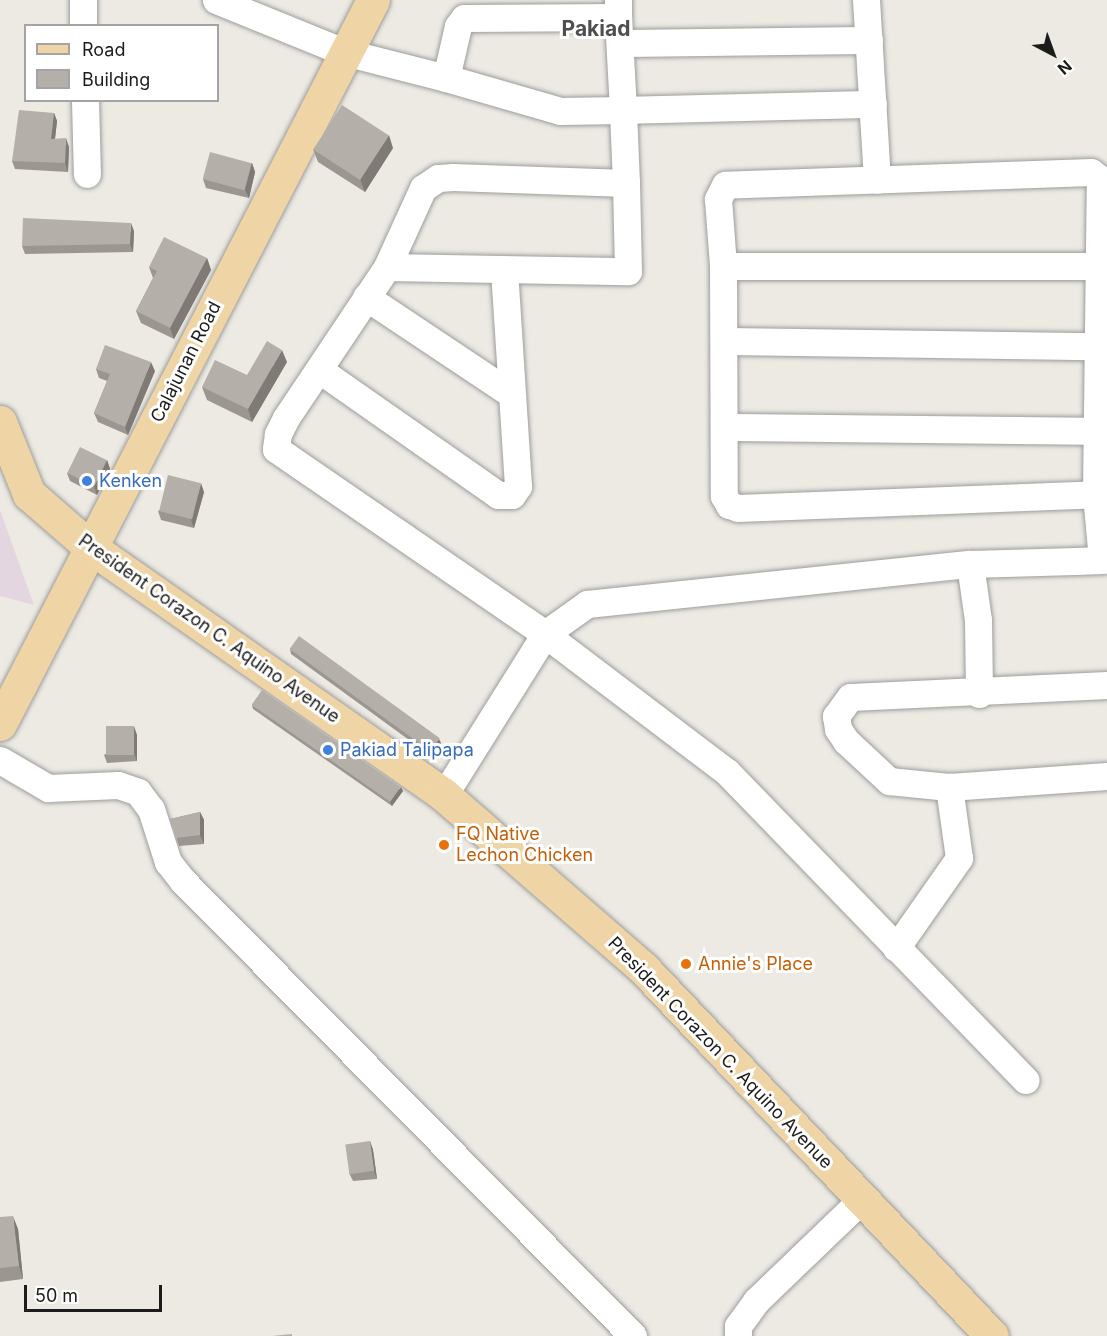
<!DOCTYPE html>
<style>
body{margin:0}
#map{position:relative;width:1107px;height:1336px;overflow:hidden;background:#eceae3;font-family:Inter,sans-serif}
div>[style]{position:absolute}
.industrial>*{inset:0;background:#e4d6e0}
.roads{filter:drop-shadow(0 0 2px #9d9d9d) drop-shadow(0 0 2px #9d9d9d)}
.minor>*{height:27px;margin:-13.5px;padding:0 13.5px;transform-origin:13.5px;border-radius:13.5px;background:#fff}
.major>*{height:33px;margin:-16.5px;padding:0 16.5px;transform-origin:16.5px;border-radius:16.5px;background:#efd5a5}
.wall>*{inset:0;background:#9c9691}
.shaded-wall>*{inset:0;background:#7f7a76}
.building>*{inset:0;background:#b5afa9;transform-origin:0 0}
.dots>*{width:16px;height:16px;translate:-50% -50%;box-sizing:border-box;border:3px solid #fff;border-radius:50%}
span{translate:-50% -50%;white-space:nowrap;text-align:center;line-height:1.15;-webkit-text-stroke:6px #fff;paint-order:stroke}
.street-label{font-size:18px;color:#1c1c1c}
.shop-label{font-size:18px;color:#366cbe}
.left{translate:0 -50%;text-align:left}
.food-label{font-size:18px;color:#c56008}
.quarter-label{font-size:21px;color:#4f4f4f;font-weight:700}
.legend{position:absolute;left:24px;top:24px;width:195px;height:78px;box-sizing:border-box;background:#fff;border:2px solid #a4a4a4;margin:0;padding:8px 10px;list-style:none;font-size:18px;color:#1c1c1c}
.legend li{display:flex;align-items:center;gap:12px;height:30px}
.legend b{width:30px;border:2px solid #a4a4a4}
.north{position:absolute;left:1023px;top:24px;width:60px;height:60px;-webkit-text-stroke:4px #fff;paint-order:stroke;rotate:139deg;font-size:16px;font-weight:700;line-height:24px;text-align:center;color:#1c1c1c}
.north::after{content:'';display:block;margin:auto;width:21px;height:27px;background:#1c1c1c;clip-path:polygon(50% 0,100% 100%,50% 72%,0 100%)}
.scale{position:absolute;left:24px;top:1285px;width:138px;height:27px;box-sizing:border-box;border:3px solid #1c1c1c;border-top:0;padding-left:8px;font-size:18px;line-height:21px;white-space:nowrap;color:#1c1c1c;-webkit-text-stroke:4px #fff;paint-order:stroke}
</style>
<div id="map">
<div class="industrial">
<div style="clip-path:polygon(0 510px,34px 605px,0 596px)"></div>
</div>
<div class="roads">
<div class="minor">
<div style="left:83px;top:0;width:26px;rotate:90deg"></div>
<div style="left:216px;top:0;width:138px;rotate:22.1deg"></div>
<div style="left:344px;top:52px;width:105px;rotate:14.3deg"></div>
<div style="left:446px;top:78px;width:53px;rotate:-77deg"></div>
<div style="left:458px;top:26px;width:10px;rotate:-53deg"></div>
<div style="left:464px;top:18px;width:154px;rotate:-0.4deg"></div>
<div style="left:618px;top:17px;width:17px;rotate:-90deg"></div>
<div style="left:866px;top:0;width:180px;rotate:86.5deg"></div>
<div style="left:620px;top:43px;width:249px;rotate:-0.7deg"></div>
<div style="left:446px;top:78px;width:119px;rotate:16.1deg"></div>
<div style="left:560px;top:111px;width:63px;rotate:-0.9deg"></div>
<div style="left:623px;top:110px;width:93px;rotate:-93.1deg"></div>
<div style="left:85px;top:100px;width:74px;rotate:88.5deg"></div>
<div style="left:626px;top:183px;width:73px;rotate:-92.4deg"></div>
<div style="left:623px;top:110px;width:250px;rotate:-1.4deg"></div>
<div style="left:723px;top:266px;width:376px"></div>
<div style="left:387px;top:267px;width:241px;rotate:1deg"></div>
<div style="left:628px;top:271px;width:88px;rotate:-91.3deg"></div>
<div style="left:626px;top:183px;width:173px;rotate:-178deg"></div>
<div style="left:453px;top:177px;width:15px;rotate:176deg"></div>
<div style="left:438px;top:178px;width:18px;rotate:146deg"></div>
<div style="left:423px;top:188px;width:87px;rotate:114.5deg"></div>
<div style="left:387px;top:267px;width:182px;rotate:123.8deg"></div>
<div style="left:286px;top:418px;width:18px;rotate:117deg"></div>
<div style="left:278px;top:434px;width:15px;rotate:98deg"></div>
<div style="left:276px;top:449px;width:326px;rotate:34.5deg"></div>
<div style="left:545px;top:634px;width:228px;rotate:37.2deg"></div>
<div style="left:727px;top:772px;width:429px;rotate:45.9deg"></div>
<div style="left:366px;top:297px;width:173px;rotate:33.7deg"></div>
<div style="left:724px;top:341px;width:374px;rotate:0.8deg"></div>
<div style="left:321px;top:371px;width:216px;rotate:35deg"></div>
<div style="left:498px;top:495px;width:14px"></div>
<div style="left:512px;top:495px;width:11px;rotate:-56deg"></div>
<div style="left:518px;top:486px;width:216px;rotate:-93.7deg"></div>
<div style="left:724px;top:427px;width:373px;rotate:0.6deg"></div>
<div style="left:970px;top:564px;width:57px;rotate:81.9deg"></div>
<div style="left:978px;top:620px;width:74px;rotate:89.2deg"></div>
<div style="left:1107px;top:685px;width:257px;rotate:177.3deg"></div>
<div style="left:850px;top:697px;width:24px;rotate:126deg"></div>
<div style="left:836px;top:716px;width:13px;rotate:81deg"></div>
<div style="left:838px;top:729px;width:14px;rotate:56deg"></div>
<div style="left:846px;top:741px;width:59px;rotate:42.9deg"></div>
<div style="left:889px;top:781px;width:60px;rotate:5.7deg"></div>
<div style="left:949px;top:787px;width:158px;rotate:-4deg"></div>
<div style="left:0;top:760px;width:56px;rotate:30.3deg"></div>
<div style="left:48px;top:788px;width:70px;rotate:-2.5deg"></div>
<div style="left:118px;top:785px;width:21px;rotate:19deg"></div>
<div style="left:138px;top:792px;width:21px;rotate:53deg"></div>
<div style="left:151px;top:809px;width:56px;rotate:72.2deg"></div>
<div style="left:168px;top:862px;width:24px;rotate:52deg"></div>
<div style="left:183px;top:881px;width:640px;rotate:45.32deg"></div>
<div style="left:444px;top:795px;width:190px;rotate:-57.9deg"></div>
<div style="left:545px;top:634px;width:52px;rotate:-35.5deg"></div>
<div style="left:587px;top:604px;width:385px;rotate:-6deg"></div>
<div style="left:970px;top:564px;width:132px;rotate:-1.7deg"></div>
<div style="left:1102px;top:560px;width:66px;rotate:-95.2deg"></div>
<div style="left:1096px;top:494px;width:315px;rotate:-89.3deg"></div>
<div style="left:1100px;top:179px;width:11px;rotate:-142deg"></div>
<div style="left:1091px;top:172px;width:366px;rotate:178deg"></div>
<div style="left:725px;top:185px;width:16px;rotate:117deg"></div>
<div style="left:718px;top:199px;width:67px;rotate:85.7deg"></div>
<div style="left:723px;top:266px;width:230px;rotate:89.8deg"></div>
<div style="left:724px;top:496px;width:10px;rotate:61deg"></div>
<div style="left:729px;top:505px;width:9px;rotate:18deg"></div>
<div style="left:738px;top:508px;width:358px;rotate:-2.2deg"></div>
<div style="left:896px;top:948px;width:110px;rotate:-55deg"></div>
<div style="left:959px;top:858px;width:72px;rotate:-98deg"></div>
<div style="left:738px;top:1336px;width:10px;rotate:-90deg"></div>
<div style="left:738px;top:1326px;width:31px;rotate:-54deg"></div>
<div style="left:756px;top:1301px;width:144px;rotate:-43.9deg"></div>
</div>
<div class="major">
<div style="left:0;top:422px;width:78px;rotate:68.1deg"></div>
<div style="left:29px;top:494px;width:81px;rotate:41deg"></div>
<div style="left:90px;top:547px;width:432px;rotate:35deg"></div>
<div style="left:444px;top:795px;width:264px;rotate:41deg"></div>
<div style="left:643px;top:968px;width:507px;rotate:46.52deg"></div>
<div style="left:0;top:724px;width:814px;rotate:-62.74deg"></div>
</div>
</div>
<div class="wall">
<div style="clip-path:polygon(54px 113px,57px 121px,55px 139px,69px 147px,68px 172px,15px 169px,12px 161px)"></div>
<div style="clip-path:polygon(393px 148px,365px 192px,318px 162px,313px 149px)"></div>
<div style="clip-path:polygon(252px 163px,255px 172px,249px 198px,206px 188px,203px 179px)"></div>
<div style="clip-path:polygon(134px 231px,133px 252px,25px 254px,22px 246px)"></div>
<div style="clip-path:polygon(207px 258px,211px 270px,174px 339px,141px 323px,136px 311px,153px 278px,149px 267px)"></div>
<div style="clip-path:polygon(287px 362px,252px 422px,207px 400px,202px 387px,247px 375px)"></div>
<div style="clip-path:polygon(96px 369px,155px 371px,128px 435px,98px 422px,94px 413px,107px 381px,99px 378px)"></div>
<div style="clip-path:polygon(107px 460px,110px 469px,97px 495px,70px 481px,67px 473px)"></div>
<div style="clip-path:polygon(204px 492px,194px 528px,161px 520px,158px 511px)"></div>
<div style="clip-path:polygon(290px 649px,441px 743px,431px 756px,291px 654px)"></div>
<div style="clip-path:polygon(252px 705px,403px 791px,392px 806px,253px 709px)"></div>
<div style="clip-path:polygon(137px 735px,137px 761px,107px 763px,104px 755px)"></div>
<div style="clip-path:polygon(200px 812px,204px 820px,204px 844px,179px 846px,170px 819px)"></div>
<div style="clip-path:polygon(370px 1141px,373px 1150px,377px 1179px,353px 1181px,349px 1173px)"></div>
<div style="clip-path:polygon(0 1217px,18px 1229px,23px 1279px,0 1282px)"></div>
</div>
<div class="shaded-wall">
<div style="clip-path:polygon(54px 113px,57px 121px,54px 147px,51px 139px)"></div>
<div style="clip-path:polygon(389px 135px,393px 148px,365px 192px,360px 179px)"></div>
<div style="clip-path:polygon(66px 138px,69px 147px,68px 172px,65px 163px)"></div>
<div style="clip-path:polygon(252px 163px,255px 172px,249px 198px,245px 190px)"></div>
<div style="clip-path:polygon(131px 223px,134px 231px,133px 252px,130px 244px)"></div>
<div style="clip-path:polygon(207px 258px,211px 270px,174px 339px,170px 328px)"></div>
<div style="clip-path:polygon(282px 350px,287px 362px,252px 422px,248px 409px)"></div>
<div style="clip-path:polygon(151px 362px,155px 371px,128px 435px,125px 427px)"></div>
<div style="clip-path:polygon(107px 460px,110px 469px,97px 495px,94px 486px)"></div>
<div style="clip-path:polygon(201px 483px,204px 492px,194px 528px,191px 520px)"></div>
<div style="clip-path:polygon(134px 726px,137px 735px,137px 761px,134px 753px)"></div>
<div style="clip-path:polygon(439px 739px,441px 743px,431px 756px,430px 752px)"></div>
<div style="clip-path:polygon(401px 787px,403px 791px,392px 806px,390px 802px)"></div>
<div style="clip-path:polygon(200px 812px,204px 820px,204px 844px,200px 835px)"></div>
<div style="clip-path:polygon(370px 1141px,373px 1150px,377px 1179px,374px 1171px)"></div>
<div style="clip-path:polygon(13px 1216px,18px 1229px,23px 1279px,19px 1266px)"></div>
</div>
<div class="building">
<div style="left:342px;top:105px;width:56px;height:53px;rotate:33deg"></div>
<div style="clip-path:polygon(19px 110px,54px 113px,51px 139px,66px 138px,65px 163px,12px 161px)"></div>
<div style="left:210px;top:152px;width:43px;height:28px;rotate:15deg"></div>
<div style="clip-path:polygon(23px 218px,131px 223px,130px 244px,22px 246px)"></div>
<div style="clip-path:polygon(164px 237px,207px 258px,170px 328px,136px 311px,157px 271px,149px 267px)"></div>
<div style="clip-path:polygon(267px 341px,282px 350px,248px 409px,202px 387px,215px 360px,247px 375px)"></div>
<div style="clip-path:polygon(105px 345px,151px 362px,125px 427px,94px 413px,110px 374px,96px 369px)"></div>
<div style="left:80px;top:447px;width:30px;height:29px;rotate:26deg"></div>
<div style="left:168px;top:475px;width:34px;height:37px;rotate:14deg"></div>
<div style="left:299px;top:636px;width:174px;height:16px;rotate:36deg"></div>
<div style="left:262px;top:690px;width:169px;height:18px;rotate:35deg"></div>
<div style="left:106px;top:726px;width:28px;height:29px"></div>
<div style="clip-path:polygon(200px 812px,200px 835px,176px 838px,170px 819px)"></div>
<div style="left:370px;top:1141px;width:30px;height:25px;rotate:82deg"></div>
<div style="clip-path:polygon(13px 1216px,19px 1266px,0 1268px,0 1217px)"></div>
<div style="clip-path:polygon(292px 1334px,292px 1336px,272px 1336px)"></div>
</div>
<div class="dots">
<div style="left:87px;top:481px;background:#3f7fe0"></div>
<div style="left:328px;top:750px;background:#3f7fe0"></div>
<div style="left:444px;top:845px;background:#e8710a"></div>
<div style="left:686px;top:964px;background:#e8710a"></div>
</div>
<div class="street-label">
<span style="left:186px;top:362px;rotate:-63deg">Calajunan Road</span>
<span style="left:209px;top:629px;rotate:35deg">President Corazon C. Aquino Avenue</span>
<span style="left:720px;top:1053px;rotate:46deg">President Corazon C. Aquino Avenue</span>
</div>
<div class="shop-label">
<span class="left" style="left:99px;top:481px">Kenken</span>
<span class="left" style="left:340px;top:750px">Pakiad Talipapa</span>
</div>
<div class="food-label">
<span class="left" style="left:456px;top:845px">FQ Native<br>Lechon Chicken</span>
<span class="left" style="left:698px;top:964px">Annie's Place</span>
</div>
<div class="quarter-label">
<span style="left:596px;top:29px">Pakiad</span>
</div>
<ul class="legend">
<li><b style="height:8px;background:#efd5a5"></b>Road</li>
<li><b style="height:16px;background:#b5afa9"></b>Building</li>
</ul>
<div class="north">N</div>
<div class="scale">50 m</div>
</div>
